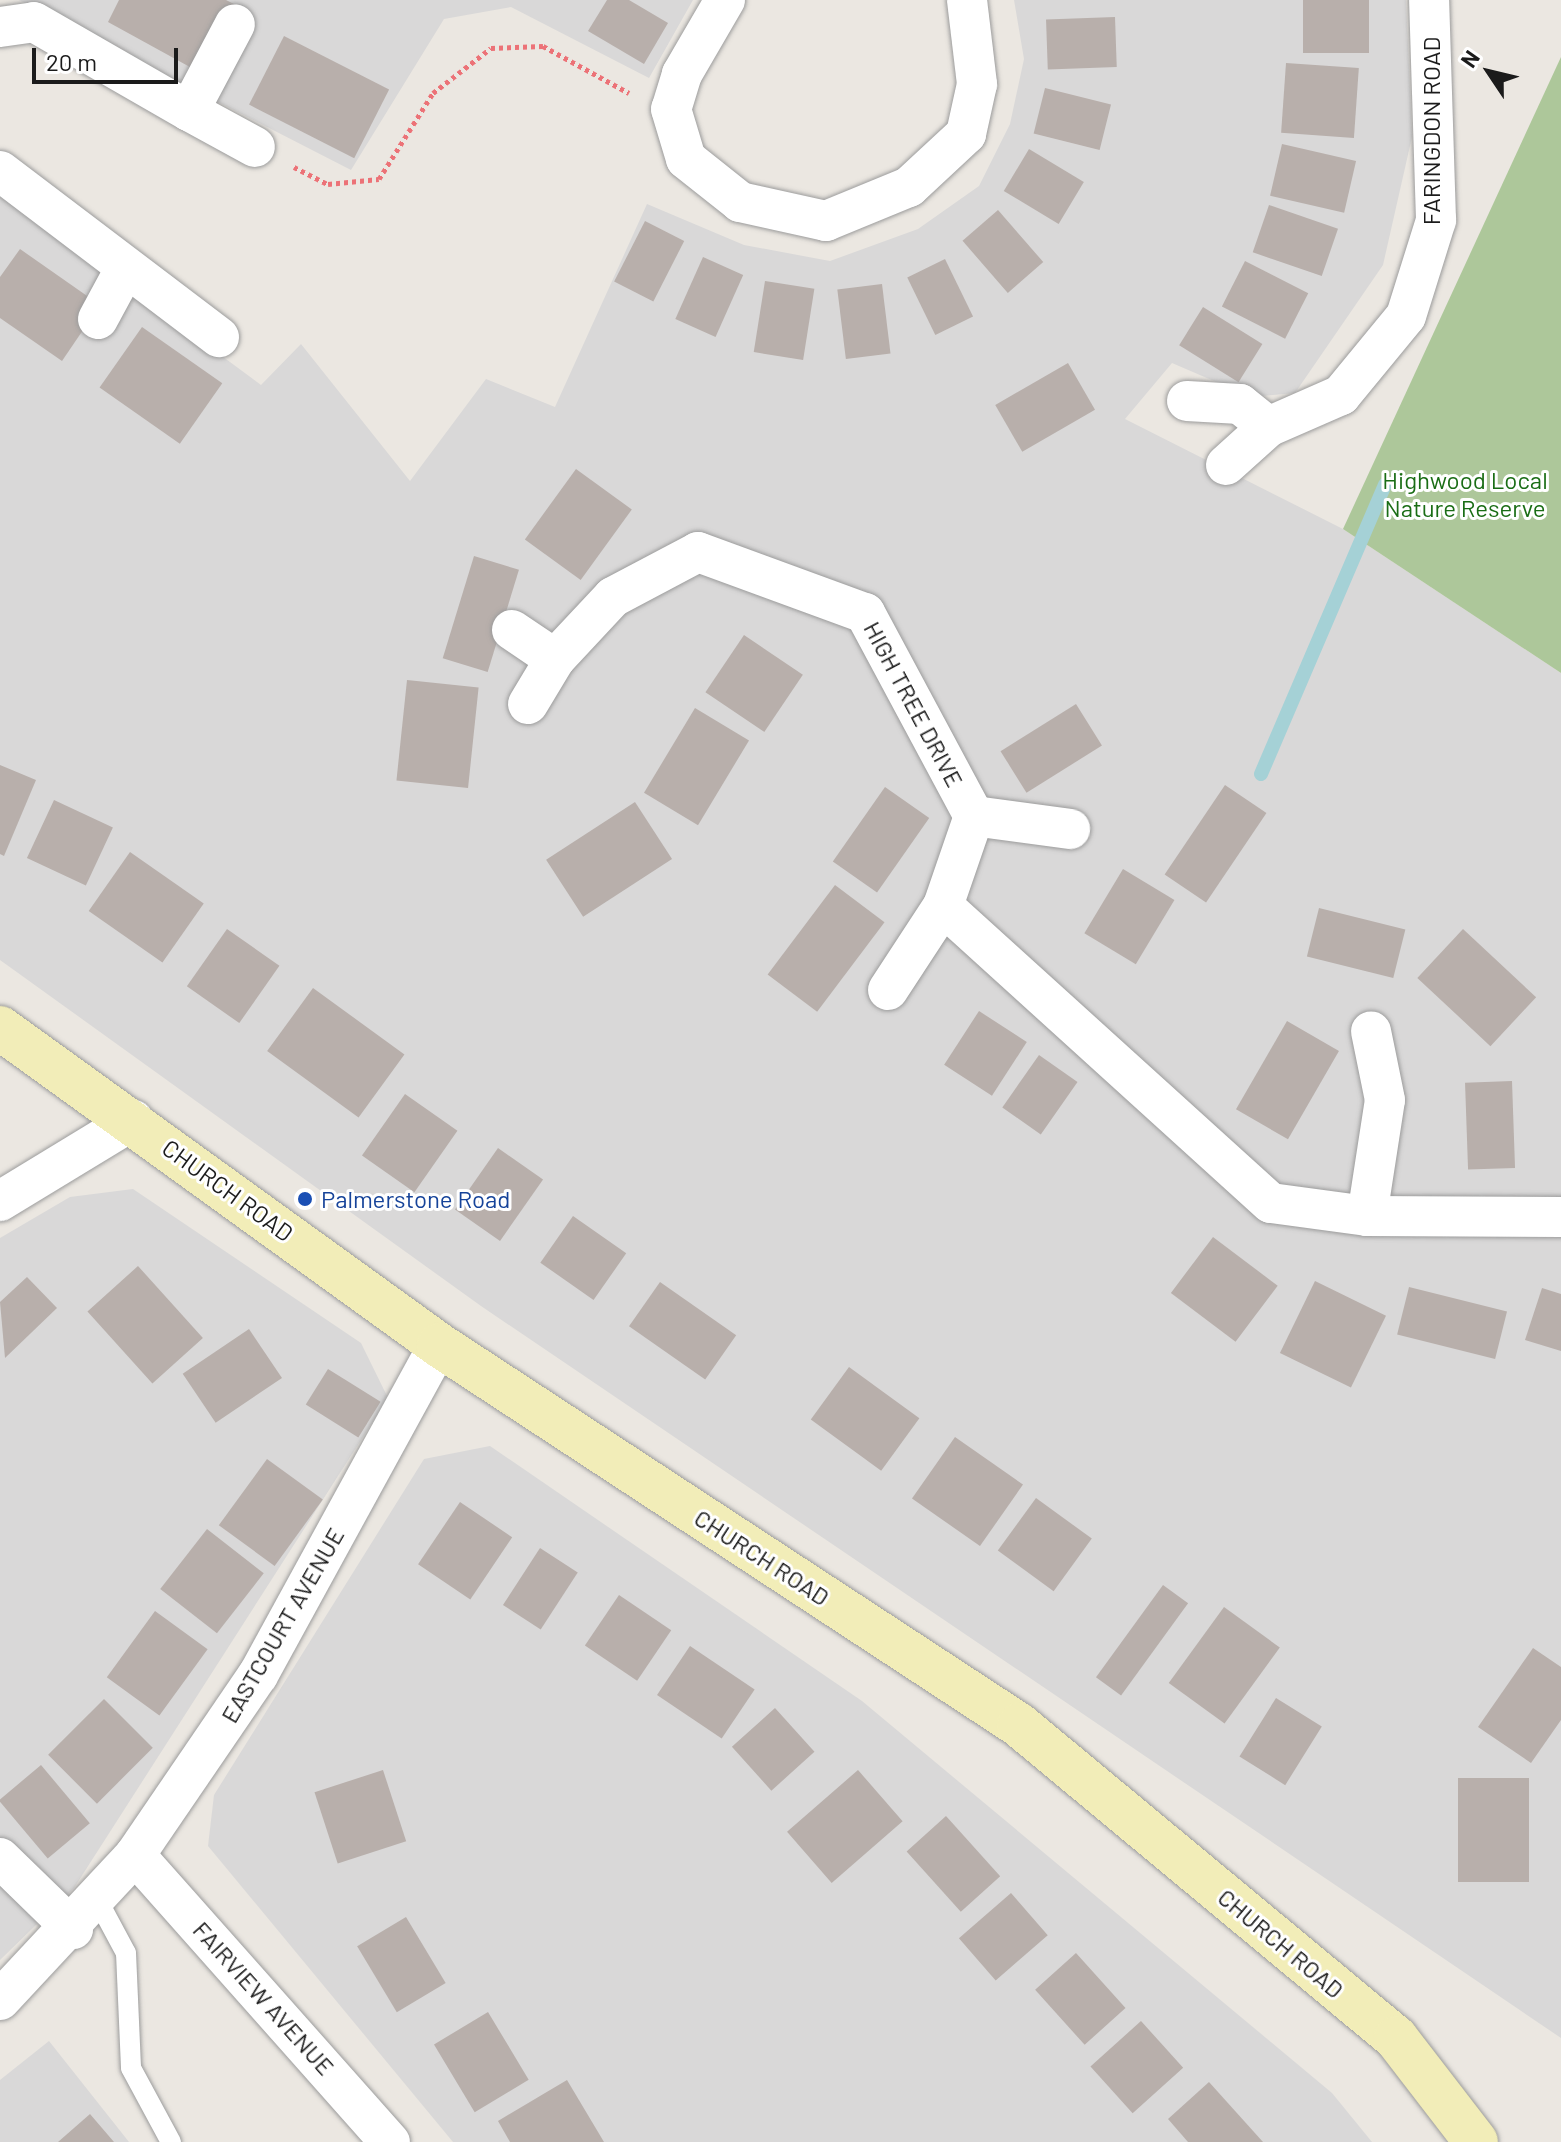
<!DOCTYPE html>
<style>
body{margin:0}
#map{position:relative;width:1561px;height:2142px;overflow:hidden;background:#ebe7e1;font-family:Barlow,sans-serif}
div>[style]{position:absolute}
.residential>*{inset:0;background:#d9d8d8}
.forest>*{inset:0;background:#adc79a}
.stream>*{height:14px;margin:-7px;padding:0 7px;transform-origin:7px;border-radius:7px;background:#a5d1d6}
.building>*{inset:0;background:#b8afab;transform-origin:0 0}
.path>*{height:5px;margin-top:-2.5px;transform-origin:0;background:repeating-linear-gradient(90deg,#ec7277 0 4px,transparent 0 8px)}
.roads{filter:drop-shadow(0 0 2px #9c9c9c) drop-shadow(0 0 2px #9c9c9c)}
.service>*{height:20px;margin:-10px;padding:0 10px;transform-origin:10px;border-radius:10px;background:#fff}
.minor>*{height:40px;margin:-20px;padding:0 20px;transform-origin:20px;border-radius:20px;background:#fff}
.secondary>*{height:44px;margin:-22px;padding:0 22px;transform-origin:22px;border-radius:22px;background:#f2edb8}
.dots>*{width:22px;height:22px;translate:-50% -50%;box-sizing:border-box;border:4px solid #fff;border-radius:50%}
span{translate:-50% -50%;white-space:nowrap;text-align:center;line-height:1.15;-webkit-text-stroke:6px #fff;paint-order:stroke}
.street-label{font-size:24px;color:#1b1b1b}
.park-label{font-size:24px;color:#1a6d15}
.transit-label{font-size:24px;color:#164399}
.left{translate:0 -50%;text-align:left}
.north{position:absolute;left:1449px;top:32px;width:80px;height:80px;-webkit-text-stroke:6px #fff;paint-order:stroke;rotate:305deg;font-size:22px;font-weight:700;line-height:32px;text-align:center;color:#1b1b1b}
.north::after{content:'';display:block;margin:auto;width:28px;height:36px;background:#1b1b1b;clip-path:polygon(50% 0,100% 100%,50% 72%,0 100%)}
.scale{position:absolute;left:32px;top:48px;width:146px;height:36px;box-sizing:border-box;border:4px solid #1b1b1b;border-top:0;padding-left:10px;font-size:24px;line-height:28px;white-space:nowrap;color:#1b1b1b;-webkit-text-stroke:6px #fff;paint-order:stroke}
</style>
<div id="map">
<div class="residential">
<div style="clip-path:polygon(19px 0,693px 0,649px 78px,511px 7px,444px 19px,351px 170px)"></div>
<div style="clip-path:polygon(1014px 0,1406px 0,1412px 137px,1383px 265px,1295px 393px,1251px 397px,1172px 363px,1125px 419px,1343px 529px,1561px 673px,1561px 2038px,481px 1306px,0 960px,0 192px,261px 385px,301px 344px,410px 481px,486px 379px,555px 407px,647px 204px,744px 245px,830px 261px,918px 229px,979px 186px,1010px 124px,1024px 59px)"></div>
<div style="clip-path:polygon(133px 1189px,361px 1343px,388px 1398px,74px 1888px,0 1960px,0 1238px,70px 1197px)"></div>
<div style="clip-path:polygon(490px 1446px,862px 1701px,1332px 2093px,1372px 2142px,453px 2142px,208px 1846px,214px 1795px,424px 1459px)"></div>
<div style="clip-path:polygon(49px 2041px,129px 2142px,0 2142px,0 2080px)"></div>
</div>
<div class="forest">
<div style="clip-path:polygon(1561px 57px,1561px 673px,1343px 529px)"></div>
</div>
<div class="stream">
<div style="left:1261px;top:774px;width:315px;rotate:-66.8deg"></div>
</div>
<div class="building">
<div style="clip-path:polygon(119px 0,226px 0,236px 5px,199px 72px,108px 22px)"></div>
<div style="clip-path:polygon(607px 0,629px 0,668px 23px,644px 64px,588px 31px)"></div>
<div style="left:1303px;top:0;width:66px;height:53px"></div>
<div style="left:1115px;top:17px;width:50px;height:69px;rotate:88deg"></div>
<div style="left:284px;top:36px;width:118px;height:77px;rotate:27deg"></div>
<div style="left:1286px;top:63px;width:73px;height:70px;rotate:4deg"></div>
<div style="left:1045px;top:88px;width:68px;height:47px;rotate:14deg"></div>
<div style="left:1282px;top:144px;width:76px;height:53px;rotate:13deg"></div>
<div style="left:1029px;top:149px;width:64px;height:49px;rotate:31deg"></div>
<div style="left:1269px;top:205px;width:73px;height:50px;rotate:19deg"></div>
<div style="left:998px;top:210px;width:69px;height:47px;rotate:49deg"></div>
<div style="left:645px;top:221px;width:44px;height:68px;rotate:27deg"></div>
<div style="clip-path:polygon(20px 249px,100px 305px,62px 361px,0 318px,0 277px)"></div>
<div style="left:703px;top:257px;width:44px;height:68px;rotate:24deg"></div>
<div style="left:945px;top:259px;width:64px;height:42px;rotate:64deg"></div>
<div style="left:1245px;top:261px;width:71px;height:51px;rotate:27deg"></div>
<div style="left:765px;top:281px;width:50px;height:72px;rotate:9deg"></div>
<div style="left:882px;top:284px;width:70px;height:45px;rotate:83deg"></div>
<div style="left:1203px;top:307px;width:70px;height:45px;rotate:32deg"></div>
<div style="left:142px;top:327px;width:98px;height:74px;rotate:35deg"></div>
<div style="left:1068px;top:363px;width:54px;height:84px;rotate:60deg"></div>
<div style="left:576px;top:469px;width:69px;height:87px;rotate:36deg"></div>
<div style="left:474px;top:556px;width:47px;height:107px;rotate:17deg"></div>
<div style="left:744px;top:635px;width:71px;height:69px;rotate:34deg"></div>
<div style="left:407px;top:680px;width:72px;height:101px;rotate:6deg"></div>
<div style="left:1076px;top:704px;width:49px;height:89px;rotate:58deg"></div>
<div style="left:695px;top:708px;width:63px;height:99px;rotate:31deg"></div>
<div style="clip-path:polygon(0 765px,36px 780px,4px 856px,0 854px)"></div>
<div style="left:1225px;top:785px;width:50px;height:108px;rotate:34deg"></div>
<div style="left:885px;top:787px;width:54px;height:91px;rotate:35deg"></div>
<div style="left:54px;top:800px;width:65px;height:64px;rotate:25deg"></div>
<div style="left:635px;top:802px;width:68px;height:106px;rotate:57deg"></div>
<div style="left:130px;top:852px;width:90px;height:72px;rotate:35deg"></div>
<div style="left:1123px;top:869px;width:60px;height:75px;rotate:31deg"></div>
<div style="left:835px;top:885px;width:62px;height:112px;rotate:37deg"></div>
<div style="left:1319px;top:908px;width:89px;height:50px;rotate:14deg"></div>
<div style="left:227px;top:929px;width:64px;height:70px;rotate:35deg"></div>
<div style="left:1463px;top:929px;width:100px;height:67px;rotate:43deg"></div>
<div style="left:313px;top:988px;width:113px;height:78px;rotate:36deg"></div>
<div style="left:979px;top:1011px;width:57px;height:64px;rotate:33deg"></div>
<div style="left:1287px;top:1021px;width:60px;height:102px;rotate:30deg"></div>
<div style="left:1039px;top:1055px;width:47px;height:64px;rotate:35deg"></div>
<div style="left:1512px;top:1081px;width:87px;height:47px;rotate:88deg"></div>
<div style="left:405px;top:1094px;width:64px;height:75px;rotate:35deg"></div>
<div style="left:498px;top:1148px;width:55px;height:75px;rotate:35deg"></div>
<div style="left:573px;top:1216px;width:65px;height:57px;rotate:35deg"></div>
<div style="left:1213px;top:1237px;width:81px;height:70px;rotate:37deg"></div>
<div style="left:138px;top:1266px;width:97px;height:68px;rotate:48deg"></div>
<div style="clip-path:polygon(27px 1277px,57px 1308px,5px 1358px,0 1302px)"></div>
<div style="left:1315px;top:1281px;width:79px;height:80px;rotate:26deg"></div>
<div style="left:660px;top:1282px;width:93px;height:54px;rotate:35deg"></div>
<div style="left:1409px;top:1287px;width:101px;height:49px;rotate:14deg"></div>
<div style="clip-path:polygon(1542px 1288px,1561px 1294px,1561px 1351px,1525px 1340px)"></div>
<div style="left:249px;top:1329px;width:59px;height:80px;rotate:56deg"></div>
<div style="left:849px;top:1367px;width:87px;height:65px;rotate:36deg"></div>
<div style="left:328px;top:1369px;width:62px;height:42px;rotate:32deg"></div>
<div style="left:955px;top:1437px;width:83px;height:75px;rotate:35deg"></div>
<div style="left:267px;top:1459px;width:69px;height:82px;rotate:36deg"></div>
<div style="left:1036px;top:1498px;width:69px;height:65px;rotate:36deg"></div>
<div style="left:460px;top:1502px;width:63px;height:75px;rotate:34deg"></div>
<div style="left:207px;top:1529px;width:72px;height:76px;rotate:38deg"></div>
<div style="left:540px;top:1548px;width:45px;height:68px;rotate:33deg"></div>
<div style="left:1163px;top:1585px;width:31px;height:114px;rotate:36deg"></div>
<div style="left:619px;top:1595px;width:63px;height:61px;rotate:34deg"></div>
<div style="left:1224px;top:1607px;width:69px;height:94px;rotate:36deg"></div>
<div style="left:155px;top:1611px;width:65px;height:82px;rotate:36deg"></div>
<div style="left:690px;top:1646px;width:78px;height:59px;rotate:34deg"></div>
<div style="clip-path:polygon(1533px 1648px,1561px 1667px,1561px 1720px,1531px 1763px,1478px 1727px)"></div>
<div style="left:1276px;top:1698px;width:54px;height:69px;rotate:32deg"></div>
<div style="left:104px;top:1699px;width:69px;height:79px;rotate:45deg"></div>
<div style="left:775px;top:1708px;width:59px;height:58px;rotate:48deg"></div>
<div style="left:41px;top:1765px;width:76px;height:55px;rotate:50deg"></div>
<div style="left:383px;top:1770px;width:75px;height:72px;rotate:72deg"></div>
<div style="left:858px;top:1770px;width:68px;height:94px;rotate:49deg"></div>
<div style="left:1458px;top:1778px;width:71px;height:104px"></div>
<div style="left:946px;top:1816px;width:81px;height:53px;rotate:48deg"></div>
<div style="left:1011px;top:1893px;width:56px;height:69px;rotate:49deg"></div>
<div style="left:406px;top:1917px;width:77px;height:57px;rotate:59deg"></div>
<div style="left:1076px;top:1953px;width:74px;height:55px;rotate:48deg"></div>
<div style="left:488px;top:2012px;width:79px;height:63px;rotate:59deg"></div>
<div style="left:1141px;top:2021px;width:63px;height:68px;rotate:48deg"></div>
<div style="clip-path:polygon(567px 2080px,604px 2142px,510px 2142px,498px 2121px)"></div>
<div style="clip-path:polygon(1209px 2082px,1263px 2142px,1188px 2142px,1168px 2119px)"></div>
<div style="clip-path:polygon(90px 2114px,114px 2142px,58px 2142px)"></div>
</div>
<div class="path">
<div style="left:294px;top:167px;width:38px;rotate:27deg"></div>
<div style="left:328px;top:184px;width:51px;rotate:-5.6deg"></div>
<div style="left:379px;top:179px;width:102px;rotate:-57.9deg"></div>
<div style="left:433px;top:93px;width:73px;rotate:-37.8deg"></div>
<div style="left:491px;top:48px;width:52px;rotate:-2.2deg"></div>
<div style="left:543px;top:46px;width:98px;rotate:28.7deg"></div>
</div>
<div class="roads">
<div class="service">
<div style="left:97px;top:1899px;width:61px;rotate:61.8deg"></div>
<div style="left:126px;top:1953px;width:115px;rotate:87.5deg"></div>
<div style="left:131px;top:2068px;width:84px;rotate:61.6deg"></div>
</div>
<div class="minor">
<div style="left:725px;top:0;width:86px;rotate:120.2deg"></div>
<div style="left:682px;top:74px;width:37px;rotate:107deg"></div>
<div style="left:671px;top:109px;width:52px;rotate:73.3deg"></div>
<div style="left:686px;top:159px;width:69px;rotate:38.5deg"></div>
<div style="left:740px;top:202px;width:88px;rotate:12.5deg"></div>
<div style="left:826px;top:221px;width:90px;rotate:-22.3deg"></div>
<div style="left:909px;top:187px;width:78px;rotate:-42.9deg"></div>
<div style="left:966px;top:134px;width:51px;rotate:-77.6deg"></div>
<div style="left:977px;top:84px;width:85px;rotate:-96.8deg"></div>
<div style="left:0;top:27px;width:34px;rotate:-8deg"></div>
<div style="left:34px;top:22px;width:179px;rotate:29.9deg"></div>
<div style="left:189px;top:111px;width:98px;rotate:-62.1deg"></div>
<div style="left:189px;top:111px;width:75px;rotate:28.6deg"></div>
<div style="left:0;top:171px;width:275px;rotate:37.2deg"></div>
<div style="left:98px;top:319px;width:57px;rotate:-61.6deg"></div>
<div style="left:1187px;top:401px;width:53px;rotate:3.2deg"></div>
<div style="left:1240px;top:404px;width:36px;rotate:39deg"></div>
<div style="left:1268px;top:427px;width:80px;rotate:-23.7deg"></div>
<div style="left:1341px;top:395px;width:102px;rotate:-50.6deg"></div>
<div style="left:1406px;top:316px;width:101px;rotate:-72.6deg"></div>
<div style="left:1436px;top:220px;width:220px;rotate:-91.8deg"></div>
<div style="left:1226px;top:465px;width:57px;rotate:-42.1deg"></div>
<div style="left:512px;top:630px;width:52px;rotate:34deg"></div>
<div style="left:528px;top:704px;width:52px;rotate:-59deg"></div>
<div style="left:555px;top:659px;width:85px;rotate:-46.9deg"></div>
<div style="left:613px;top:597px;width:96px;rotate:-27.9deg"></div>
<div style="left:698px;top:552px;width:178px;rotate:20.1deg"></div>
<div style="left:865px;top:613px;width:230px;rotate:61.8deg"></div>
<div style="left:974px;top:816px;width:95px;rotate:109deg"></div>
<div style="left:943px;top:906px;width:442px;rotate:42.2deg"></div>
<div style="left:1271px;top:1203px;width:97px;rotate:7.7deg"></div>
<div style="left:1367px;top:1216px;width:194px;rotate:0.3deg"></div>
<div style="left:974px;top:816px;width:97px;rotate:7.7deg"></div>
<div style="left:888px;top:990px;width:100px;rotate:-56.8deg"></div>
<div style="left:0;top:1201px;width:156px;rotate:-31.3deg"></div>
<div style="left:1367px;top:1216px;width:117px;rotate:-81.2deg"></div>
<div style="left:1385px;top:1100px;width:70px;rotate:-101.5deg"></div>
<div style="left:135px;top:1855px;width:384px;rotate:48.4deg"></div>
<div style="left:0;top:1858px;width:102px;rotate:44.2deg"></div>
<div style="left:0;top:2000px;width:198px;rotate:-47deg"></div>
<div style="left:135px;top:1855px;width:218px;rotate:-55.7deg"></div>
<div style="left:258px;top:1675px;width:376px;rotate:-61.3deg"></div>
</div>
<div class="secondary">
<div style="left:0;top:1028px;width:541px;rotate:35.83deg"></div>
<div style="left:439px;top:1345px;width:693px;rotate:33.23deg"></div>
<div style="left:1019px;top:1725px;width:490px;rotate:39.7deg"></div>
<div style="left:1396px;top:2038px;width:131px;rotate:52.4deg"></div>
</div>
</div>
<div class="dots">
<div style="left:305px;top:1199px;background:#1a4fb4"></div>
</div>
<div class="street-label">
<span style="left:1431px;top:131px;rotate:-90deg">FARINGDON ROAD</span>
<span style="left:914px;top:704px;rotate:62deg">HIGH TREE DRIVE</span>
<span style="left:228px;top:1190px;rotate:36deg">CHURCH ROAD</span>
<span style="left:762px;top:1557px;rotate:33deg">CHURCH ROAD</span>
<span style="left:282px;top:1625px;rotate:-60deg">EASTCOURT AVENUE</span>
<span style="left:1281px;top:1943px;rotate:40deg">CHURCH ROAD</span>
<span style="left:264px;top:1998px;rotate:48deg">FAIRVIEW AVENUE</span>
</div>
<div class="park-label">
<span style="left:1465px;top:494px">Highwood Local<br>Nature Reserve</span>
</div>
<div class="transit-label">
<span class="left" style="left:321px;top:1199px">Palmerstone Road</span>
</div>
<div class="north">N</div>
<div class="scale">20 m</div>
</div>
